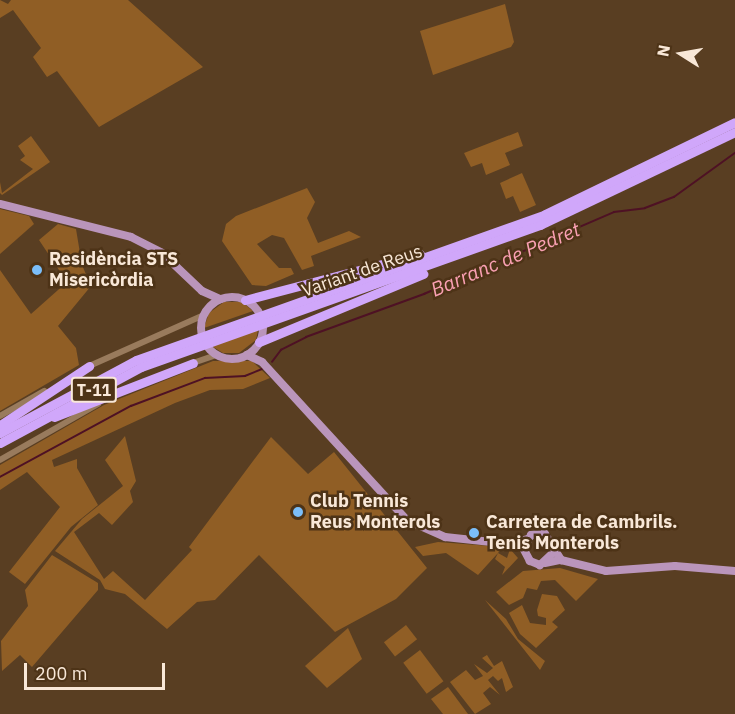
<!DOCTYPE html>
<meta charset="utf-8">
<style>
body{margin:0}
#map{position:relative;width:735px;height:714px;overflow:hidden;background:#593e22;font-family:"IBM Plex Sans",sans-serif}
div>[style]{position:absolute}
.green>*{inset:0;background:#905e25;transform-origin:0 0}
.stream>*{height:1.5px;margin:-0.75px;padding:0 0.75px;transform-origin:0.75px;border-radius:0.75px;background:#4e1124}
.minor>*{height:6px;margin:-3px;padding:0 3px;transform-origin:3px;border-radius:3px;background:#997b5d}
.major>*{height:8px;margin:-4px;padding:0 4px;transform-origin:4px;border-radius:4px;background:#ba95bb}
.major>.ring{margin:-4px;padding:0;box-sizing:content-box;background:none;border:8px solid #ba95bb;border-radius:50%}
.highway>*{height:9px;margin:-4.5px;padding:0 4.5px;transform-origin:4.5px;border-radius:4.5px;background:#d0a7fa}
.dots>*{width:16px;height:16px;translate:-50% -50%;box-sizing:border-box;border:3px solid #4d3317;border-radius:50%}
span{translate:-50% -50%;white-space:nowrap;text-align:center;line-height:1.15;-webkit-text-stroke:5px #4d3317;paint-order:stroke}
.shield-label span{padding:2px 4px;background:#4d3317;border:2px solid;border-radius:4px;-webkit-text-stroke-width:0}
.shield-label{font-size:16px;color:#f9e8d8;font-weight:700}
.poi-label{font-size:18px;color:#f9e8d8;font-weight:700}
.left{translate:0 -50%;text-align:left}
.street-label{font-size:18px;color:#f9e8d8}
.water-label{font-size:20px;color:#faa0b3;font-style:italic}
.north{position:absolute;left:651px;top:24px;width:60px;height:60px;-webkit-text-stroke:4px #4d3317;paint-order:stroke;rotate:281deg;font-size:16px;font-weight:700;line-height:24px;text-align:center;color:#f9e8d8}
.north::after{content:'';display:block;margin:auto;width:21px;height:27px;background:#f9e8d8;clip-path:polygon(50% 0,100% 100%,50% 72%,0 100%)}
.scale{position:absolute;left:24px;top:663px;width:141px;height:27px;box-sizing:border-box;border:3px solid #f9e8d8;border-top:0;padding-left:8px;font-size:18px;line-height:21px;white-space:nowrap;color:#f9e8d8;-webkit-text-stroke:4px #4d3317;paint-order:stroke}
</style>
<div id="map">
<div class="green">
<div style="clip-path:polygon(0 0,8px 4px,11px 0,128px 0,203px 67px,99px 127px,57px 71px,47px 77px,33px 57px,41px 48px,13px 10px,0 18px)"></div>
<div style="clip-path:polygon(505px 4px,514px 42px,511px 47px,433px 75px,420px 31px)"></div>
<div style="clip-path:polygon(518px 132px,523px 146px,505px 153px,510px 165px,486px 175px,482px 163px,471px 167px,464px 153px)"></div>
<div style="clip-path:polygon(31px 136px,50px 162px,2px 195px,0 193px,0 182px,2px 193px,33px 169px,20px 160px,25px 156px,18px 146px)"></div>
<div style="clip-path:polygon(522px 173px,536px 205px,520px 212px,513px 196px,506px 199px,500px 183px)"></div>
<div style="clip-path:polygon(307px 188px,315px 202px,307px 218px,318px 243px,349px 231px,361px 237px,311px 256px,314px 266px,302px 270px,284px 238px,272px 235px,257px 244px,279px 268px,291px 268px,294px 274px,266px 286px,252px 285px,222px 241px,226px 224px,236px 216px)"></div>
<div style="clip-path:polygon(0 209px,29px 216px,34px 224px,0 254px)"></div>
<div style="clip-path:polygon(58px 224px,76px 229px,82px 265px,91px 286px,58px 326px,76px 348px,79px 365px,0 411px,0 270px,31px 314px,67px 282px,39px 240px)"></div>
<div style="clip-path:polygon(224px 302px,242px 302px,253px 311px,204px 328px,209px 313px)"></div>
<div style="clip-path:polygon(258px 330px,256px 340px,239px 353px,223px 353px,210px 345px)"></div>
<div style="clip-path:polygon(213px 361px,252px 361px,270px 378px,243px 389px,210px 390px,175px 403px,52px 460px,54px 467px,77px 459px,77px 468px,98px 505px,71px 527px,25px 584px,9px 572px,60px 507px,27px 472px,0 490px,0 465px,104px 405px)"></div>
<div style="clip-path:polygon(125px 436px,136px 481px,130px 491px,133px 502px,112px 525px,99px 513px,74px 532px,104px 579px,113px 571px,145px 600px,192px 550px,189px 547px,271px 437px,308px 474px,334px 452px,427px 568px,396px 599px,335px 632px,259px 555px,215px 600px,197px 602px,167px 629px,125px 594px,105px 589px,100px 580px,55px 551px,82px 519px,123px 486px,105px 460px)"></div>
<div style="clip-path:polygon(438px 542px,503px 547px,498px 553px,507px 558px,510px 549px,518px 558px,502px 575px,505px 567px,495px 559px,498px 553px,478px 575px,446px 553px,423px 556px,415px 547px)"></div>
<div style="clip-path:polygon(52px 555px,98px 583px,98px 590px,32px 667px,20px 655px,2px 671px,1px 641px,28px 606px,25px 590px)"></div>
<div style="clip-path:polygon(560px 568px,598px 579px,576px 601px,555px 580px,541px 581px,537px 590px,527px 588px,523px 598px,509px 605px,496px 592px,523px 571px)"></div>
<div style="clip-path:polygon(542px 594px,557px 596px,565px 610px,552px 622px,558px 627px,536px 648px,520px 634px,509px 613px,522px 605px,530px 623px,546px 625px,546px 618px,538px 616px,537px 610px)"></div>
<div style="clip-path:polygon(485px 600px,506px 619px,518px 639px,545px 661px,540px 670px)"></div>
<div style="left:406px;top:625px;width:18px;height:28px;rotate:52deg"></div>
<div style="clip-path:polygon(348px 628px,362px 659px,327px 688px,305px 666px)"></div>
<div style="left:420px;top:650px;width:39px;height:21px;rotate:53deg"></div>
<div style="clip-path:polygon(487px 655px,494px 666px,502px 661px,513px 687px,506px 692px,502px 678px,498px 681px,493px 676px,488px 680px,500px 695px,490px 687px,483px 693px,491px 704px,475px 714px,450px 682px,466px 670px,475px 680px,483px 676px,474px 664px,487px 673px,493px 668px,482px 658px)"></div>
<div style="clip-path:polygon(448px 687px,468px 714px,443px 714px,431px 699px)"></div>
</div>
<div class="stream">
<div style="left:272px;top:362px;width:15px;rotate:-53deg"></div>
<div style="left:281px;top:350px;width:28px;rotate:-27deg"></div>
<div style="left:306px;top:337px;width:126px;rotate:-20deg"></div>
<div style="left:424px;top:294px;width:207px;rotate:-23.3deg"></div>
<div style="left:614px;top:212px;width:31px;rotate:-7deg"></div>
<div style="left:645px;top:208px;width:31px;rotate:-21deg"></div>
<div style="left:674px;top:197px;width:75px;rotate:-35.8deg"></div>
<div style="left:0;top:477px;width:149px;rotate:-28.5deg"></div>
<div style="left:131px;top:406px;width:79px;rotate:-20.7deg"></div>
<div style="left:205px;top:378px;width:40px;rotate:-2.9deg"></div>
<div style="left:245px;top:376px;width:18px;rotate:-22deg"></div>
</div>
<div class="minor">
<div style="left:190px;top:364px;width:28px;rotate:-19deg"></div>
<div style="left:87px;top:367px;width:128px;rotate:-24deg"></div>
<div style="left:0;top:416px;width:51px;rotate:-29.6deg"></div>
<div style="left:0;top:460px;width:113px;rotate:-29.7deg"></div>
</div>
<div class="major">
<div style="left:0;top:204px;width:135px;rotate:14.1deg"></div>
<div style="left:131px;top:237px;width:35px;rotate:27deg"></div>
<div style="left:162px;top:253px;width:55px;rotate:43.5deg"></div>
<div style="left:202px;top:291px;width:20px;rotate:24deg"></div>
<div class="ring" style="left:201px;top:297px;width:54px;height:54px"></div>
<div style="left:247px;top:355px;width:17px;rotate:25deg"></div>
<div style="left:262px;top:362px;width:214px;rotate:47.5deg"></div>
<div style="left:407px;top:520px;width:42px;rotate:24.1deg"></div>
<div style="left:445px;top:537px;width:65px;rotate:6.1deg"></div>
<div style="left:510px;top:544px;width:18px;rotate:-16deg"></div>
<div style="left:555px;top:551px;width:21px;rotate:137deg"></div>
<div style="left:540px;top:565px;width:11px;rotate:-158deg"></div>
<div style="left:530px;top:561px;width:15px;rotate:-118deg"></div>
<div style="left:523px;top:548px;width:15px;rotate:-58deg"></div>
<div style="left:531px;top:535px;width:14px;rotate:-4deg"></div>
<div style="left:545px;top:534px;width:31px;rotate:58deg"></div>
<div style="left:545px;top:563px;width:16px;rotate:-11deg"></div>
<div style="left:561px;top:560px;width:46px;rotate:13.7deg"></div>
<div style="left:606px;top:571px;width:69px;rotate:-4.1deg"></div>
<div style="left:675px;top:566px;width:60px;rotate:4.8deg"></div>
</div>
<div class="highway">
<div style="left:245px;top:300px;width:181px;rotate:-14.7deg"></div>
<div style="left:259px;top:342px;width:178px;rotate:-22.5deg"></div>
<div style="left:54px;top:417px;width:149px;rotate:-21.2deg"></div>
<div style="left:0;top:425px;width:107px;rotate:-33.5deg"></div>
<div style="left:0;top:433px;width:154px;rotate:-28.2deg"></div>
<div style="left:136px;top:360px;width:434px;rotate:-19.6deg"></div>
<div style="left:545px;top:214px;width:211px;rotate:-25.8deg"></div>
<div style="left:0;top:443px;width:160px;rotate:-28.3deg"></div>
<div style="left:141px;top:367px;width:424px;rotate:-19.6deg"></div>
<div style="left:540px;top:225px;width:216px;rotate:-25.5deg"></div>
</div>
<div class="dots">
<div style="left:37px;top:270px;background:#7bbef9"></div>
<div style="left:298px;top:512px;background:#7bbef9"></div>
<div style="left:474px;top:533px;background:#7bbef9"></div>
</div>
<div class="shield-label">
<span style="left:94px;top:390px">T-11</span>
</div>
<div class="poi-label">
<span class="left" style="left:49px;top:270px">Residència STS<br>Misericòrdia</span>
<span class="left" style="left:310px;top:512px">Club Tennis<br>Reus Monterols</span>
<span class="left" style="left:486px;top:533px">Carretera de Cambrils.<br>Tenis Monterols</span>
</div>
<div class="street-label">
<span style="left:362px;top:271px;rotate:-19deg">Variant de Reus</span>
</div>
<div class="water-label">
<span style="left:505px;top:259px;rotate:-23deg">Barranc de Pedret</span>
</div>
<div class="north">N</div>
<div class="scale">200 m</div>
</div>
